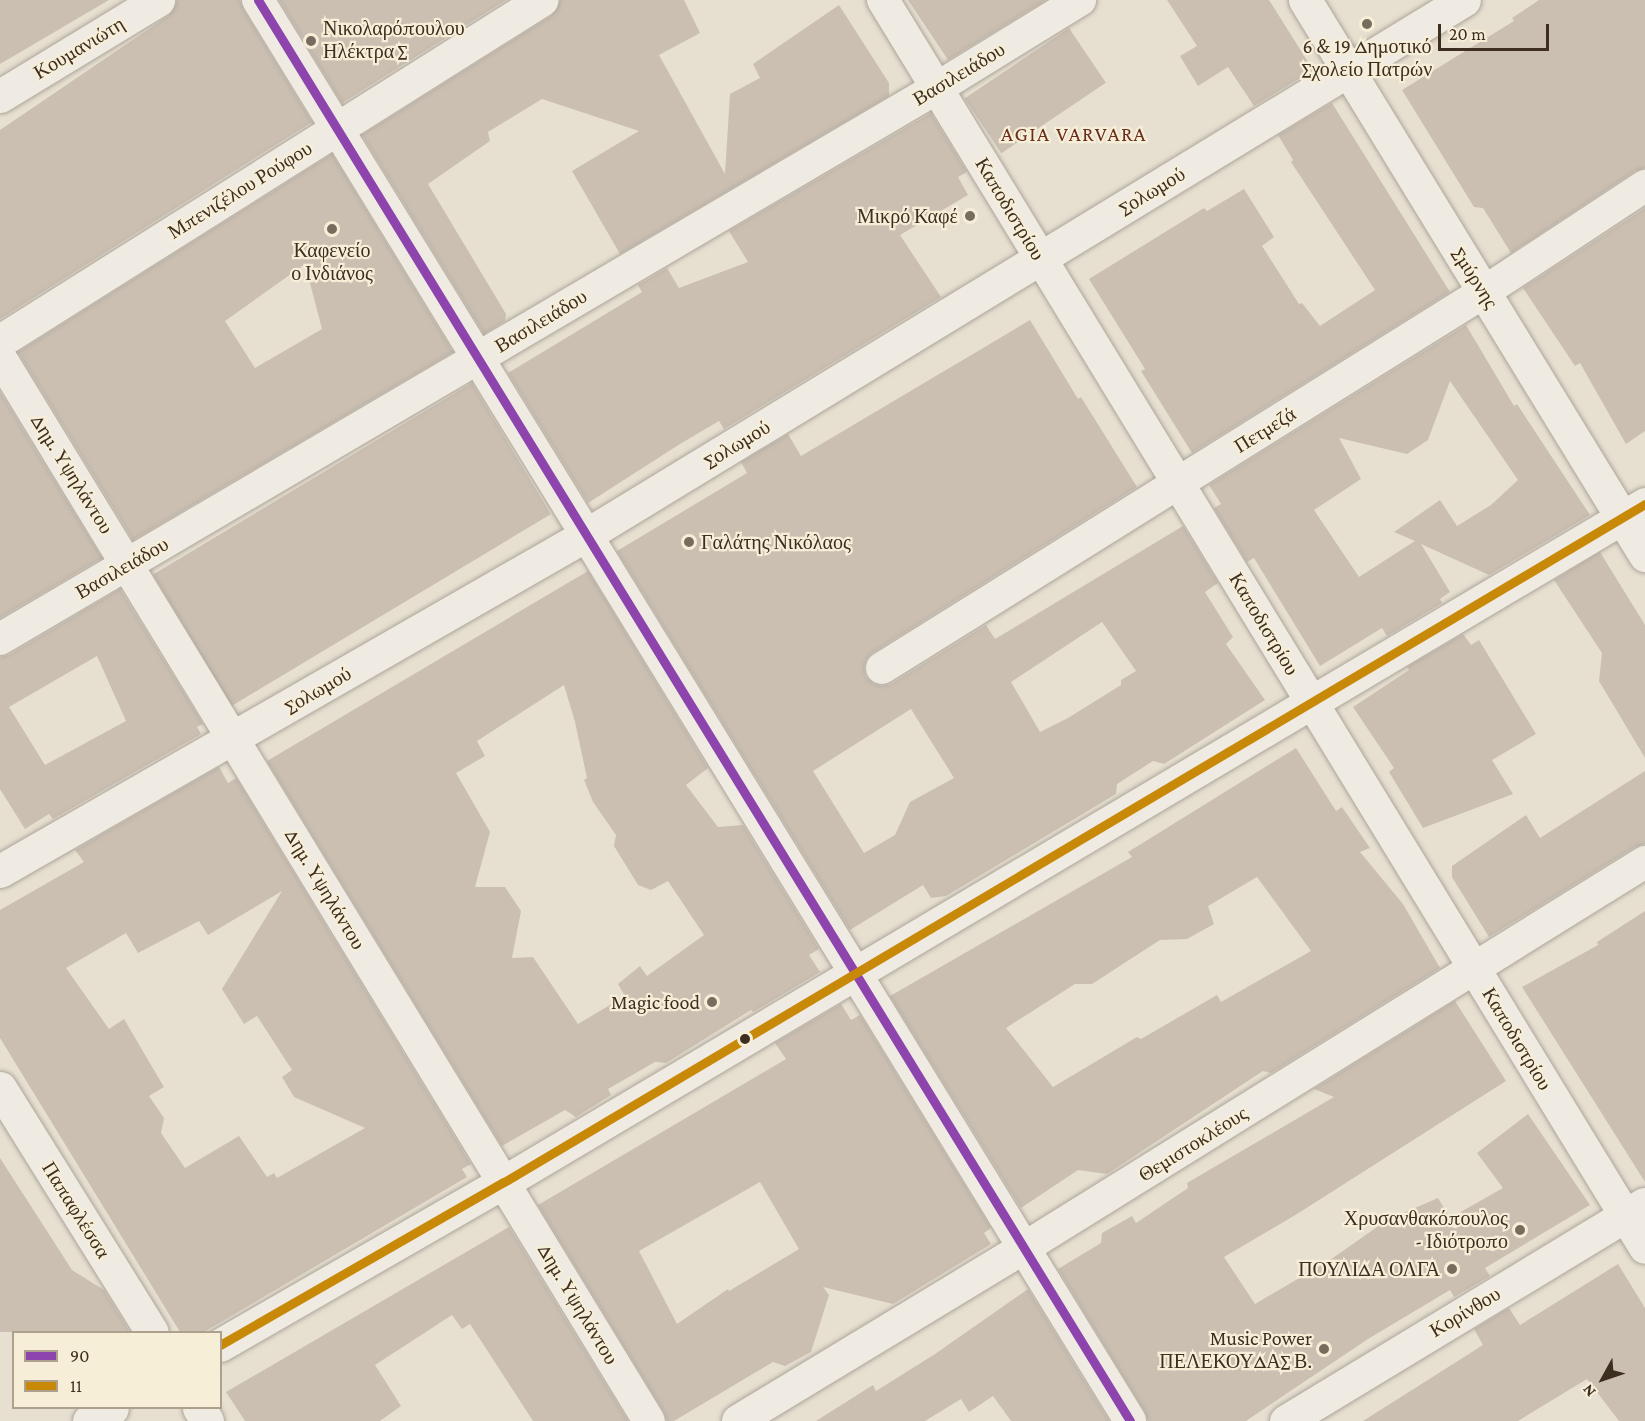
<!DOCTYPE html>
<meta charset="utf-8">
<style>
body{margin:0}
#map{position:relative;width:1645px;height:1421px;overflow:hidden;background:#e7e0d1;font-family:"Crimson Pro",serif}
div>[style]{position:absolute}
.building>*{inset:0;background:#cbbfb2;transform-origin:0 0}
.roads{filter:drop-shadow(0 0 2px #ada599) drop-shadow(0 0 2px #ada599)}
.street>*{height:32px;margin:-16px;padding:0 16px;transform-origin:16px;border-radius:16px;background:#efebe3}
.secondary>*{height:33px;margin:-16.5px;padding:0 16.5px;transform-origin:16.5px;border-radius:16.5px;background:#efebe3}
.bus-1>*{height:9px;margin:-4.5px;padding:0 4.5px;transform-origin:4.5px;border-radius:4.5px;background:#8e44ad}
.bus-2>*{height:9px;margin:-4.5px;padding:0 4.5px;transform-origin:4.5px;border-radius:4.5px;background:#c88808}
.dots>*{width:16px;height:16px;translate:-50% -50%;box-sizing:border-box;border:3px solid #f7eed8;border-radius:50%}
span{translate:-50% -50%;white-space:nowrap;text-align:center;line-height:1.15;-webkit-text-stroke:4.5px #f7eed8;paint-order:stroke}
.poi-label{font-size:20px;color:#3d2e20}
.left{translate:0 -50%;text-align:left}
.right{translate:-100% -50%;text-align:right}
.street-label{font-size:20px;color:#3d2e20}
.neighbourhood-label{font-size:21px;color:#6b2e1e;letter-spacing:1.5px}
.legend{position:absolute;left:12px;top:1331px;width:210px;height:78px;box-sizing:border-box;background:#f7eed8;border:2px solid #ada18e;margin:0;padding:8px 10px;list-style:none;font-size:18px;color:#3d2e20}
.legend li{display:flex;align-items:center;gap:12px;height:30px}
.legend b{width:30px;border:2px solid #ada18e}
.north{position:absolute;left:1573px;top:1349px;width:60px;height:60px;-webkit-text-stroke:4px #f7eed8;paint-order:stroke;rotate:230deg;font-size:16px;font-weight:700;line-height:24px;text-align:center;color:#3d2e20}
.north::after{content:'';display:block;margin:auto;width:21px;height:27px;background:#3d2e20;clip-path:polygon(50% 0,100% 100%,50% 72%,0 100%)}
.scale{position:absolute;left:1438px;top:24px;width:111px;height:27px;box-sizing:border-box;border:3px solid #3d2e20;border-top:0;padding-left:8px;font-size:18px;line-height:21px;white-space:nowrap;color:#3d2e20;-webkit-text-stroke:4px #f7eed8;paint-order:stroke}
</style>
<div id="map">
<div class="building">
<div style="clip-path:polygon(0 0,109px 0,0 64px)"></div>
<div style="clip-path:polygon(177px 0,240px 0,243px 9px,312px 122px,0 319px,0 130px,168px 16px,174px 9px)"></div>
<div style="clip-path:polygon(279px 0,506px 0,342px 103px)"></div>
<div style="clip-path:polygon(560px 0,684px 0,700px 33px,659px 55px,725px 174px,730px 94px,760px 78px,753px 64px,839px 5px,889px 83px,889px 96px,620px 254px,572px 171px,639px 131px,542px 99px,488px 132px,490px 141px,428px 184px,506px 314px,505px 321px,484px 334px,362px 135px,551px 16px,557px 9px)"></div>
<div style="clip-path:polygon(908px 0,1046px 0,948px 60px)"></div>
<div style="clip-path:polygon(1167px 0,1269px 0,1313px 70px,1254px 106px,1228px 67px,1198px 86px,1180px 56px,1197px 46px)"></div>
<div style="clip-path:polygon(1539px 0,1645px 0,1645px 168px,1635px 171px,1511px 253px,1483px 208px,1474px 207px,1402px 90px,1514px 21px,1512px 18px)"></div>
<div style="left:1069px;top:28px;width:66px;height:126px;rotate:56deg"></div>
<div style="clip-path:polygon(1332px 103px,1450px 292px,1192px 453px,1141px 371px,1145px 369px,1089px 279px,1204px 208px,1207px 211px,1244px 189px,1274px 237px,1262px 246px,1299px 304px,1302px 303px,1320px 326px,1375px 290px,1291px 162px,1293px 160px,1278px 135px)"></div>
<div style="clip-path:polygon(931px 113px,967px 172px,958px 177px,968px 195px,900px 235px,941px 297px,724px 429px,719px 421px,680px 444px,588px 503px,508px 373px,642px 292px,638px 285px,667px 268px,679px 288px,748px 262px,729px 231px)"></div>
<div style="clip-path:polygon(evenodd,332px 154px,453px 352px,133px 540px,18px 352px,332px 154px,305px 264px,322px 329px,255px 368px,225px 321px,305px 264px)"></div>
<div style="clip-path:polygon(1645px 208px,1645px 431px,1626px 444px,1580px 363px,1575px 366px,1523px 288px)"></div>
<div style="clip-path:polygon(evenodd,1030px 320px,1078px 399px,1081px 397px,1137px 487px,872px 653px,866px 660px,864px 668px,866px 677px,874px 684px,882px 686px,891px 684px,986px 625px,995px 639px,1183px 526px,1218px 583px,1205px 592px,1233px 637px,1226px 644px,1265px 700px,1164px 764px,1153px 761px,1117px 784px,1116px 794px,946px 896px,931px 898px,923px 885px,850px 930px,617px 551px,747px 473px,741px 462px,788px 434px,801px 456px,1030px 320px,1102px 622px,1136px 671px,1121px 680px,1121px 685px,1068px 718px,1040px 732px,1011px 682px,1102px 622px,1030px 320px,911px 709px,954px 778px,910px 802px,895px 835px,864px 853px,813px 771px,911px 709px)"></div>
<div style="clip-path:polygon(evenodd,1466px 325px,1514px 406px,1517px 404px,1590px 515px,1489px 575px,1421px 544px,1450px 592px,1440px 599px,1442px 603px,1387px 636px,1382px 628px,1320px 666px,1254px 558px,1247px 562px,1214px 508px,1221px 504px,1209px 485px,1466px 325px,1450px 381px,1518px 480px,1491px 505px,1457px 526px,1440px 500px,1394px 532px,1415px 541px,1359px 577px,1314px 510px,1361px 479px,1339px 438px,1407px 454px,1428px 440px,1450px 381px)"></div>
<div style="left:472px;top:383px;width:153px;height:372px;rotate:59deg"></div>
<div style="clip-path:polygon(0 392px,102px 558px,0 618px)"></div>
<div style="clip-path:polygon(1600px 552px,1645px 625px,1645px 758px,1599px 681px,1602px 653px,1554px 580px)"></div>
<div style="clip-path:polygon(evenodd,588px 571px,708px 768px,686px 785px,718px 827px,743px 825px,819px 949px,809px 955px,820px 972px,753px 1012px,751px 1010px,666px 1063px,655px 1062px,608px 1089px,611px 1095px,576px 1117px,565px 1110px,502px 1146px,267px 761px,588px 571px,564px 685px,575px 722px,587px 778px,584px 780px,593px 802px,616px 835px,614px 846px,638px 885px,651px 890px,668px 881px,704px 935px,647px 976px,640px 966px,618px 984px,625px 996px,578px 1024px,533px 957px,512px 958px,521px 911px,505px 887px,475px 887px,490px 832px,456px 773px,485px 756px,477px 741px,564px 685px)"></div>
<div style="clip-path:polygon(evenodd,120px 589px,203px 724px,197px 727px,201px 734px,53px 819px,49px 814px,25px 829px,0 789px,0 657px,9px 655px,120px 589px,97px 656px,126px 721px,45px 765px,9px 707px,97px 656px)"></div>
<div style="clip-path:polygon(1463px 634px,1471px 645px,1479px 640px,1536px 734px,1492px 760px,1513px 794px,1423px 828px,1389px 772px,1394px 768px,1353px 707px,1409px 670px,1407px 667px)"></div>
<div style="clip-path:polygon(evenodd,1296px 748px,1336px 811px,1342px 807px,1370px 848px,1360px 852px,1403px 904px,1440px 968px,1271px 1073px,1263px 1071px,1107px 1174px,1078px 1170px,1021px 1208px,890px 996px,1132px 857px,1128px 852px,1296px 748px,1257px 877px,1311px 951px,1221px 1002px,1217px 995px,1141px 1039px,1137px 1037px,1053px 1087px,1006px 1028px,1075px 984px,1092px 984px,1160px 940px,1187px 939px,1214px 924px,1208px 906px,1257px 877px)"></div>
<div style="clip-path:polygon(evenodd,219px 767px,228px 783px,236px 778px,471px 1164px,462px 1169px,467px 1177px,204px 1332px,180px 1332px,0 1038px,0 910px,84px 862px,75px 850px,219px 767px,282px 891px,222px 989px,244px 1024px,257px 1016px,292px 1070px,282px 1077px,294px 1097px,365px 1128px,277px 1178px,274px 1173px,267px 1177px,239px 1136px,185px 1168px,161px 1133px,164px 1118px,149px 1096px,164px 1087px,124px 1019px,109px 1029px,66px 968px,126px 933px,138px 953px,199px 921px,208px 935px,282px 891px)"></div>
<div style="clip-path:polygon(1645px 771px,1645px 844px,1635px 847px,1489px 937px,1452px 877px,1452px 866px,1526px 815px,1540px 838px)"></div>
<div style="clip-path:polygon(1645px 911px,1645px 1182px,1522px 987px,1598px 945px,1597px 942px)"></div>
<div style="clip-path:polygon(1455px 1001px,1506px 1081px,1297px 1214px,1224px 1257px,1255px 1304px,1330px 1260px,1387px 1220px,1438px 1198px,1450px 1218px,1503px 1188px,1477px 1153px,1528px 1114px,1590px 1205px,1485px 1268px,1490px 1276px,1454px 1297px,1450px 1290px,1368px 1339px,1246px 1421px,1148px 1421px,1145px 1412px,1058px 1269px,1101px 1243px,1102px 1233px,1132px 1216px,1136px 1223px,1188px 1188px,1187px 1183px,1334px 1097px,1314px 1089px)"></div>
<div style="clip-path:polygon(evenodd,841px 1004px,851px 1020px,860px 1015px,991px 1228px,984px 1233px,991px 1244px,893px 1304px,823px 1287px,829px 1295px,811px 1352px,785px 1366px,773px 1362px,674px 1421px,667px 1421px,664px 1412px,538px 1205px,786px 1059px,775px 1043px,841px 1004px,760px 1182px,799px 1249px,729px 1291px,728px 1289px,677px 1324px,639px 1251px,760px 1182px)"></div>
<div style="clip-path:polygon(0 1158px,72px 1270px,104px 1290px,130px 1332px,0 1332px)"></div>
<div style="clip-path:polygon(509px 1227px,628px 1421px,533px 1421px,470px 1324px,462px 1329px,452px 1315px,375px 1365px,401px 1406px,380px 1421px,245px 1421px,226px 1392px)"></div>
<div style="clip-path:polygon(1618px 1264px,1645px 1308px,1645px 1421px,1619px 1421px,1587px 1379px,1518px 1421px,1363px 1421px,1483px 1345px,1474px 1329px,1509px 1308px,1520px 1325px)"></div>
<div style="clip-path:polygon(1028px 1289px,1109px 1421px,1011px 1421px,993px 1396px,969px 1412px,961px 1399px,925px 1421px,816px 1421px,873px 1385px,876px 1391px,935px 1354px)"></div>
</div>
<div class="roads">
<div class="street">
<div style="left:258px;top:0;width:1667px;rotate:58.46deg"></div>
<div style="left:883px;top:0;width:1462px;rotate:58.59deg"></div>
<div style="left:0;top:357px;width:1246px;rotate:58.62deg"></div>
<div style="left:0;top:639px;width:1087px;rotate:-30.46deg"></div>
<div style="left:937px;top:88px;width:168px;rotate:-31.6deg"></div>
<div style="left:882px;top:668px;width:710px;rotate:-31.99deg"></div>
<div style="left:1484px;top:292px;width:193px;rotate:-33.4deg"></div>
<div style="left:738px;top:1421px;width:334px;rotate:-31.2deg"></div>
<div style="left:1024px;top:1248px;width:731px;rotate:-31.86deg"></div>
</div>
<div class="secondary">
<div style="left:1305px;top:0;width:651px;rotate:58.51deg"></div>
<div style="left:0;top:96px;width:185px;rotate:-31.3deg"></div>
<div style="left:0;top:341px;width:640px;rotate:-32.22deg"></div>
<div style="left:0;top:871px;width:675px;rotate:-29.83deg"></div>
<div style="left:586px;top:535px;width:1028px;rotate:-31.36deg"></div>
<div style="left:0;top:1088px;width:287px;rotate:58.1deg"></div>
<div style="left:220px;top:1345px;width:327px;rotate:-29.9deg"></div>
<div style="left:504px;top:1182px;width:1327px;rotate:-30.72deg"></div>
<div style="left:199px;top:1408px;width:15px;rotate:58deg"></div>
<div style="left:89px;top:1421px;width:26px;rotate:-29deg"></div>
<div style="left:1286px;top:1421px;width:419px;rotate:-31.2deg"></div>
</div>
</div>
<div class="bus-1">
<div style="left:258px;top:0;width:1667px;rotate:58.46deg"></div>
</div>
<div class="bus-2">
<div style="left:220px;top:1345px;width:327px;rotate:-29.9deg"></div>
<div style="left:504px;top:1182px;width:1327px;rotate:-30.72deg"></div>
</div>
<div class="dots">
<div style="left:1367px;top:24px;background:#786c5e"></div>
<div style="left:311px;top:41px;background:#786c5e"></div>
<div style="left:970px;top:216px;background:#786c5e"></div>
<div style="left:332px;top:229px;background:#786c5e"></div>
<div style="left:689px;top:542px;background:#786c5e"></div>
<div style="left:712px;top:1002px;background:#786c5e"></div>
<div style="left:745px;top:1039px;background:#3d2e20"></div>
<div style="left:1520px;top:1230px;background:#786c5e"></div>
<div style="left:1452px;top:1269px;background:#786c5e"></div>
<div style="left:1324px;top:1349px;background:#786c5e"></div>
</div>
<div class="poi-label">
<span class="left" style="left:323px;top:40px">Νικολαρόπουλου<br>Ηλέκτρα Σ</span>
<span style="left:1367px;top:58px">6 &amp; 19 Δημοτικό<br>Σχολείο Πατρών</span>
<span class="right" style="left:958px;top:216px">Μικρό Καφέ</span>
<span style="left:332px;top:262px">Καφενείο<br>ο Ινδιάνος</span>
<span class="left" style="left:701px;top:542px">Γαλάτης Νικόλαος</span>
<span class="right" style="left:700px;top:1002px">Magic food</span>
<span class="right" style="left:1508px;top:1230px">Χρυσανθακόπουλος<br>- Ιδιότροπο</span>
<span class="right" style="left:1440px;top:1269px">ΠΟΥΛΙΔΑ ΟΛΓΑ</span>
<span class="right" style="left:1312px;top:1350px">Music Power<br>ΠΕΛΕΚΟΥΔΑΣ Β.</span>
</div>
<div class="street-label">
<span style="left:79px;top:48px;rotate:-31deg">Κουμανιώτη</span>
<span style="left:959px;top:74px;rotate:-31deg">Βασιλειάδου</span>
<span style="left:240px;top:190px;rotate:-32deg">Μπενιζέλου Ρούφου</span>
<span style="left:1152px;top:191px;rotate:-31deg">Σολωμού</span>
<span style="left:1010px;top:209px;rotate:59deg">Καποδιστρίου</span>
<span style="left:1475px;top:278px;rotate:58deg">Σμύρνης</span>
<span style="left:541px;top:321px;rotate:-31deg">Βασιλειάδου</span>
<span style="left:1265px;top:430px;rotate:-32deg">Πετμεζά</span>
<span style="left:737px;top:444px;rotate:-31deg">Σολωμού</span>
<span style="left:72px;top:474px;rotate:58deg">Δημ. Υψηλάντου</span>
<span style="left:122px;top:568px;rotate:-30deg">Βασιλειάδου</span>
<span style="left:1264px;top:624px;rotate:59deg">Καποδιστρίου</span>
<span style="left:318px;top:690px;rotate:-30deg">Σολωμού</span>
<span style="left:325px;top:889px;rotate:59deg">Δημ. Υψηλάντου</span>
<span style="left:1517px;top:1039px;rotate:59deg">Καποδιστρίου</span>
<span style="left:1193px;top:1144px;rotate:-32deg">Θεμιστοκλέους</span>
<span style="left:76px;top:1210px;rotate:58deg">Παπαφλέσσα</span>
<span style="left:578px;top:1304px;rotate:59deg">Δημ. Υψηλάντου</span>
<span style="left:1465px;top:1312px;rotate:-31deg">Κορίνθου</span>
</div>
<div class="neighbourhood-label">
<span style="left:1074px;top:134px">AGIA VARVARA</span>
</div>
<ul class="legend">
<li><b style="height:8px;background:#8e44ad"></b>90</li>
<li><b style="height:8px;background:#c88808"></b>11</li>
</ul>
<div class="north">N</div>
<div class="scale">20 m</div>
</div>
